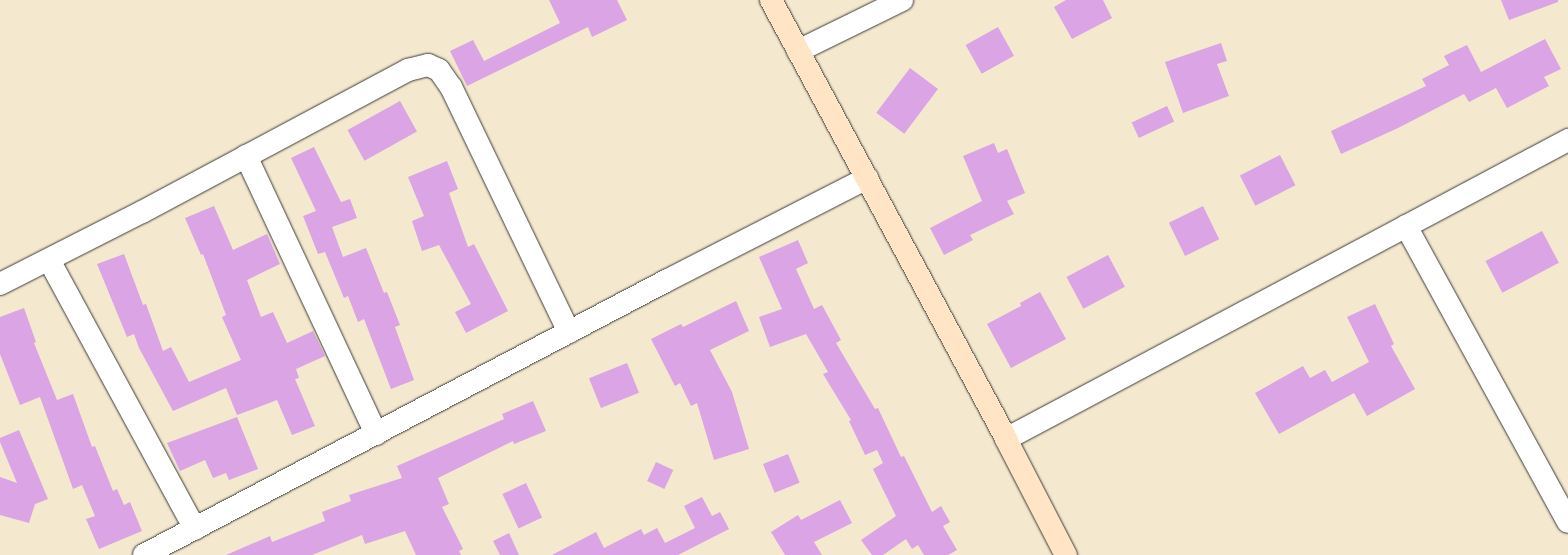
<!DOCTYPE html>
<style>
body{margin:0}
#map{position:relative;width:1568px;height:555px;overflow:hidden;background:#f4e8cf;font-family:"Shantell Sans",sans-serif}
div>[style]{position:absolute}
.building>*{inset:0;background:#daa4e5;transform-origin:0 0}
.roads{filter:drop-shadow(0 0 1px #3c3b37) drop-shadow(0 0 1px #3c3b37)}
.street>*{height:22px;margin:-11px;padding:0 11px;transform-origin:11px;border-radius:11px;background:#fff}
.secondary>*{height:22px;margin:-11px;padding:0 11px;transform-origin:11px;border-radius:11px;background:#ffe4c6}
span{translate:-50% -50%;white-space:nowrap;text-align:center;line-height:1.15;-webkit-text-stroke:4px #fbf7ec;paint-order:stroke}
</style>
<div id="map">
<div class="building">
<div style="clip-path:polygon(549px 0,617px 0,627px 20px,592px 37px,588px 27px,467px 86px,450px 51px,473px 40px,484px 61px,560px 23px)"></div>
<div style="clip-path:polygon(1066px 0,1103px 0,1112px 18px,1072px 39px,1054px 7px)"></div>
<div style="clip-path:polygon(1501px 0,1558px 0,1558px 2px,1509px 20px)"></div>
<div style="left:998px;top:27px;width:33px;height:37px;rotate:61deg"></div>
<div style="clip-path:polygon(1545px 39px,1561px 69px,1544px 77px,1549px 86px,1507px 108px,1496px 88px,1469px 102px,1464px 94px,1398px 128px,1341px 154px,1331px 131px,1426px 86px,1422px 79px,1449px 65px,1444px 56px,1467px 45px,1481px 72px)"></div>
<div style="clip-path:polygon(1221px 43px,1227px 61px,1217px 64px,1229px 96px,1183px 113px,1165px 62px)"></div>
<div style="left:910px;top:68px;width:35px;height:56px;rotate:37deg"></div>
<div style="left:400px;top:101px;width:35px;height:60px;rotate:61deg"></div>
<div style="left:1167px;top:106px;width:17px;height:39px;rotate:65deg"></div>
<div style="clip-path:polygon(994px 143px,998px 153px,1007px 149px,1025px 193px,1007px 201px,1014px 214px,970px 235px,973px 240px,944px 255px,930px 228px,982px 201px,963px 156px)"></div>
<div style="clip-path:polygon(314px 147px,341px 202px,350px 199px,357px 218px,332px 227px,343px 257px,366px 248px,384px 293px,387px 292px,400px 325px,395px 327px,414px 380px,391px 389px,364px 319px,358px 322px,348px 296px,344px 298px,325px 252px,318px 254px,303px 216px,316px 211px,291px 158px)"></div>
<div style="left:1280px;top:155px;width:34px;height:45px;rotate:63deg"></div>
<div style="clip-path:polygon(447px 161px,458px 189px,449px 193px,468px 247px,474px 244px,508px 311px,466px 333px,455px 312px,471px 304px,439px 245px,422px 251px,412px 221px,424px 216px,408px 177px)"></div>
<div style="clip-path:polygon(214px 206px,233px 250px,267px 234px,280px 264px,247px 280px,261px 317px,273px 312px,287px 343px,313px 331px,325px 356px,296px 369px,299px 378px,295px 379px,315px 426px,292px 435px,277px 400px,237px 415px,226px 388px,173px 411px,139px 348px,134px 334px,127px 337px,97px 264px,124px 254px,143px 305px,146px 304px,163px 351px,171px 347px,189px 382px,241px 360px,222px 317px,226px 315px,203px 254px,201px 255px,185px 218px)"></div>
<div style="left:1203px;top:206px;width:37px;height:38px;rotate:64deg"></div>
<div style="left:1542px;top:231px;width:36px;height:64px;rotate:62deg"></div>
<div style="clip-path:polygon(798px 240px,808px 263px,796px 269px,814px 309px,822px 305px,841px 340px,836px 343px,875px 409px,878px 408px,901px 457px,904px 456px,932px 512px,941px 506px,950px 522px,943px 526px,957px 550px,948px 555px,924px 555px,918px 545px,912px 549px,906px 539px,883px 555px,872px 555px,861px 540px,896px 516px,873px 469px,883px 463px,877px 450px,865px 455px,849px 421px,851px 420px,823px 374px,828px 372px,806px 334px,770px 347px,759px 317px,782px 309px,759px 257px)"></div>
<div style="left:1108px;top:255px;width:36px;height:47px;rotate:62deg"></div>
<div style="clip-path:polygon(1040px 292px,1066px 339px,1011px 368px,987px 324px,1021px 306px,1020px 303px)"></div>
<div style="clip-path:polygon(736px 301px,749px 331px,710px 350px,732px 392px,749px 449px,714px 460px,697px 403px,691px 406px,680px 383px,675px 386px,651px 339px,681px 324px,683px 327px)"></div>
<div style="clip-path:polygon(1375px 304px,1394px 344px,1391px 346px,1415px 389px,1367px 416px,1354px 393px,1279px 434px,1255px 393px,1303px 366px,1310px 378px,1325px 370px,1332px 382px,1369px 362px,1347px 317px)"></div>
<div style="clip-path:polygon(24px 308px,36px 342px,34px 343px,57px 400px,73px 394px,92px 447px,95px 446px,113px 491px,117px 489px,124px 505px,130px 502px,142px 531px,99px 549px,86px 519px,95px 516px,82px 485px,73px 489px,40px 397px,20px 405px,0 354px,0 317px)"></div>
<div style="left:627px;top:363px;width:32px;height:41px;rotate:68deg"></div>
<div style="clip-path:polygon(533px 401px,546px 431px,514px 444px,513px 441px,438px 478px,449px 504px,442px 507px,463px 549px,459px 551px,461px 555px,416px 555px,405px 531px,365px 544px,362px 535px,312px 555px,226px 555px,270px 536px,272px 542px,325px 521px,322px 512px,351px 501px,349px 495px,402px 478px,397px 466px,504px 419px,502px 414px)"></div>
<div style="clip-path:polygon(237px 417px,258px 469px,229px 480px,226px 473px,213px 478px,205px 460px,180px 471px,167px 443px)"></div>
<div style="clip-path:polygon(19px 430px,48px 499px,35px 504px,29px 523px,0 515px,0 477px,17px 483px,0 442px,0 438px)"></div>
<div style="left:788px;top:454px;width:31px;height:27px;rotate:68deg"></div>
<div style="left:656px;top:462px;width:19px;height:21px;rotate:25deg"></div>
<div style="left:526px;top:483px;width:38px;height:26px;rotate:65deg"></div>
<div style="clip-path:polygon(702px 497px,712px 516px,720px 512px,729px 529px,678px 555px,552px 555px,596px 532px,604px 548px,641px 529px,644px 535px,657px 528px,665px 543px,695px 528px,684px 506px)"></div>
<div style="clip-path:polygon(840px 500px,852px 523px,814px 542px,822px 555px,785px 555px,771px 532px,798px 515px,801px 520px)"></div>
<div style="clip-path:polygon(509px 533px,519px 555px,500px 555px,493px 541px)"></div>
</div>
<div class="roads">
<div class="street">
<div style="left:798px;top:51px;width:116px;rotate:-26.1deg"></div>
<div style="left:246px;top:156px;width:307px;rotate:64.9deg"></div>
<div style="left:1406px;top:226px;width:337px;rotate:61.3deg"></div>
<div style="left:49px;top:260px;width:306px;rotate:61.5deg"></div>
<div style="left:0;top:284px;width:159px;rotate:-26.9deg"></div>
<div style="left:142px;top:212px;width:302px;rotate:-28.1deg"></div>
<div style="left:408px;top:70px;width:21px;rotate:-14deg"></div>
<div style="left:428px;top:65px;width:12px;rotate:24deg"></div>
<div style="left:439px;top:70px;width:21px;rotate:55deg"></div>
<div style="left:451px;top:87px;width:272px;rotate:64.3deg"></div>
<div style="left:1006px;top:439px;width:637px;rotate:-28.01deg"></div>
<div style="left:144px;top:555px;width:590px;rotate:-27.7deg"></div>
<div style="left:666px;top:281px;width:226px;rotate:-27.1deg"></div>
</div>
<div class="secondary">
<div style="left:771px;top:0;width:498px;rotate:61.8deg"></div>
<div style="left:1006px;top:439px;width:131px;rotate:62.7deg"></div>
</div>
</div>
</div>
